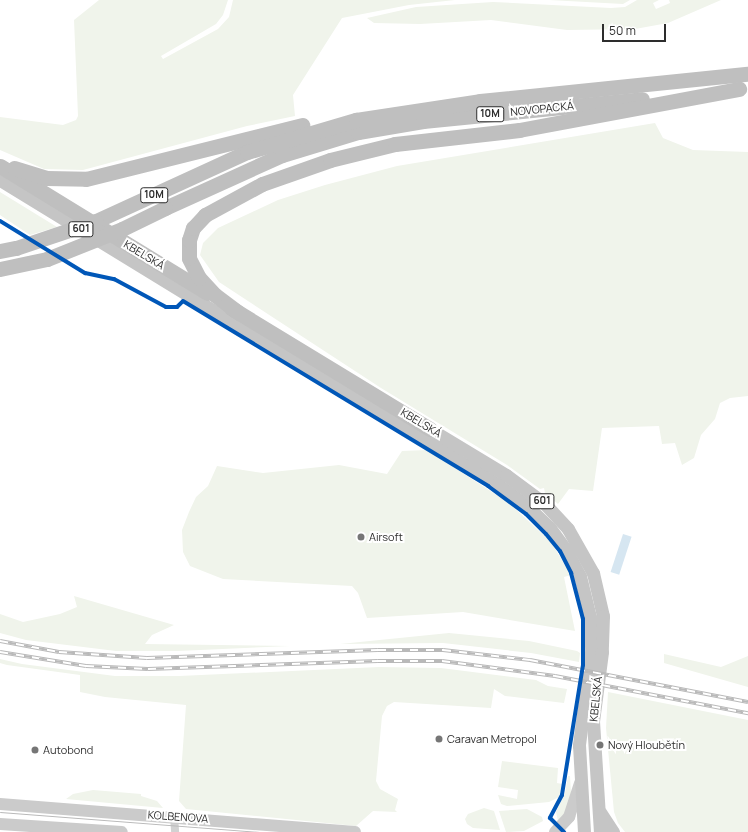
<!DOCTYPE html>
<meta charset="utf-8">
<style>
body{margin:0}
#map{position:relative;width:748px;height:832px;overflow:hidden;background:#fff;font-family:Manrope,sans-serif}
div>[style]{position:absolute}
.green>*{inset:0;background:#f0f4eb}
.water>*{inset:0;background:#d6e6f1;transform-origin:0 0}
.street>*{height:8px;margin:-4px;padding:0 4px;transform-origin:4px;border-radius:4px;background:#d2d2d2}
.secondary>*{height:12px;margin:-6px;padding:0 6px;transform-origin:6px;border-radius:6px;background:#cbcbcb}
.primary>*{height:13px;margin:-6.5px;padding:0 6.5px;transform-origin:6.5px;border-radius:6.5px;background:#c5c5c5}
.highway>*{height:15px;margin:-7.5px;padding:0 7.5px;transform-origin:7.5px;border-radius:7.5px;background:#bfbfbf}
.tram>*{height:1px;margin:-0.5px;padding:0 0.5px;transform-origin:0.5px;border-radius:0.5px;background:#b9b9b9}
.rail>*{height:4px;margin-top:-2px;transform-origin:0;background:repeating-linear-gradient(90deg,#fff 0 8px,#b9b9b9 0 16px);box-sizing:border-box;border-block:1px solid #b9b9b9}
.highway-bridge>*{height:15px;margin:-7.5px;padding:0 7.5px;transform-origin:7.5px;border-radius:7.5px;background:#bfbfbf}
.cycleway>*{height:4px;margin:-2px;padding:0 2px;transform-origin:2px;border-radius:2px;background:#0057b8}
.dots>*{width:11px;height:11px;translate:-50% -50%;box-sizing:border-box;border:2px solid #fff;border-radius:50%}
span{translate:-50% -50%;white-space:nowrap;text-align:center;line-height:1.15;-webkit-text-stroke:4px #fff;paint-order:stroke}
.shield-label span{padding:1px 3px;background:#fff;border:1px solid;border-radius:3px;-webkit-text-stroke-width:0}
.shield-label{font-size:10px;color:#2d2d2d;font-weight:700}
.street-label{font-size:11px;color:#2d2d2d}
.poi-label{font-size:11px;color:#2d2d2d}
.left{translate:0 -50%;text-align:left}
.scale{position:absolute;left:602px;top:24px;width:64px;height:18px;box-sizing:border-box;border:2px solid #2d2d2d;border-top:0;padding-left:5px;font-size:12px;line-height:14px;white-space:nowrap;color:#2d2d2d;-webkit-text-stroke:3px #fff;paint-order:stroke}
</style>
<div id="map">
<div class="green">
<div style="clip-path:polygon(99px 0,228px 0,223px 15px,216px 24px,161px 56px,163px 59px,218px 29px,229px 17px,233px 0,455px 0,409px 5px,342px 18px,293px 95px,295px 116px,247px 126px,83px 170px,44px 169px,0 150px,0 117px,63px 125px,76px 120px,78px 116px,74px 20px)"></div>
<div style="clip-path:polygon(549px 0,630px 0,623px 4px)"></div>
<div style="clip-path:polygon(637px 0,659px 0,653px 3px,656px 9px,670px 3px,669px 0,721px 0,668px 23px,635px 29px,567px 30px,491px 20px,420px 24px,374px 23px,367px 18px,416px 7px,493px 2px,611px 8px,625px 7px)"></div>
<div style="clip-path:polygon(655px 123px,663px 138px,693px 150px,748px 152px,748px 396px,730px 398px,720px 403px,715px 419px,701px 435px,694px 458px,682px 465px,675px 443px,662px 444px,659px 426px,602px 428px,593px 491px,569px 489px,558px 504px,545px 493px,544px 488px,540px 489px,507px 465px,381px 388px,219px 282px,200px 255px,203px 243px,218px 228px,278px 200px,325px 185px,397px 166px)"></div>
<div style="clip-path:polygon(0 192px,57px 227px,30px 235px,0 215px)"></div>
<div style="clip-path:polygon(427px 450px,509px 503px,551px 542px,571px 575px,564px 577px,575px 631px,463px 612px,367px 618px,358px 593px,352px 586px,223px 579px,190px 566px,183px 552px,182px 530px,189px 512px,196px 497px,208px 486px,217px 466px,263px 473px,339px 465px,387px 474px,402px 451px)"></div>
<div style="clip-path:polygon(74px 596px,174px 625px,152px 635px,145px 644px,290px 646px,178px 651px,116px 651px,26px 640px,0 633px,0 614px,23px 622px,60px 614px,77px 607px)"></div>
<div style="clip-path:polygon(449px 633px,529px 641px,577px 651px,580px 653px,579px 662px,531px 653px,443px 643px,340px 644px)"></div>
<div style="clip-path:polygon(664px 654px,721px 667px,748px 656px,748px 687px,664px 663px)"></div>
<div style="clip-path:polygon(0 659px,22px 664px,115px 676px,179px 676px,379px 667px,441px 668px,536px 680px,548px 686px,567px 689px,564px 703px,505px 696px,494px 689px,491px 708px,394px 702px,387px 706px,382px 716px,376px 781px,380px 789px,398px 799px,395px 810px,397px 812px,373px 811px,356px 826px,186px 809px,179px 801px,186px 705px,105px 697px,80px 692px,80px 675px,7px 665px,0 663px)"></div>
<div style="clip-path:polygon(608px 692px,748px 720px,748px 832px,625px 832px,618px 823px,614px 812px,606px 728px)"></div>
<div style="clip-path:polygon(502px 761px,558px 768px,557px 783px,562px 784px,559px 797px,549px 802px,507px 806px,501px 804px,498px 795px,517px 799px,518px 790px,498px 787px)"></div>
<div style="clip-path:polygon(568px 776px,570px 776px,571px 793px,568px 809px,558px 821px,556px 812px,565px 793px)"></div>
<div style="clip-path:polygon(93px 790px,141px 794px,141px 796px,157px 801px,163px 808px,66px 799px,73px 794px)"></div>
<div style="clip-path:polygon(484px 808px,494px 811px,500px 830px,473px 828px,467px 824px,465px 819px,468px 814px)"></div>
<div style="clip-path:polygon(527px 809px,542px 817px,543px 821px,524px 831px,506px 832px,499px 811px)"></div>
</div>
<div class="water">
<div style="left:623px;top:534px;width:9px;height:40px;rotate:18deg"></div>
</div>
<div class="street">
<div style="left:174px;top:816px;width:16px;rotate:86deg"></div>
</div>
<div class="secondary">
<div style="left:0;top:804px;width:356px;rotate:4.5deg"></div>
<div style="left:0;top:824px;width:122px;rotate:3.8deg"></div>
<div style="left:555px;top:832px;width:21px;rotate:-47deg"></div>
<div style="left:569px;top:817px;width:36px;rotate:-72deg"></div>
</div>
<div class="primary">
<div style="left:0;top:180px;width:583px;rotate:31.45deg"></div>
<div style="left:497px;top:484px;width:36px;rotate:36deg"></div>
<div style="left:526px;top:505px;width:33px;rotate:44deg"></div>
<div style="left:550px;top:528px;width:27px;rotate:54deg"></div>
<div style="left:566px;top:550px;width:30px;rotate:62deg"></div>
<div style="left:580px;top:576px;width:42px;rotate:76.3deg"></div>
<div style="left:590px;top:617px;width:35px;rotate:88deg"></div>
<div style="left:591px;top:652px;width:94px;rotate:97.4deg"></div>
<div style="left:579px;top:745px;width:87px;rotate:86.7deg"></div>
<div style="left:430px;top:429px;width:89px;rotate:31.2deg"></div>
<div style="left:506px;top:475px;width:47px;rotate:36.4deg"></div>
<div style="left:544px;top:503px;width:35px;rotate:47deg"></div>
<div style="left:568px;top:529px;width:51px;rotate:60.4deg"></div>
<div style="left:593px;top:573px;width:44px;rotate:76.9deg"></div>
<div style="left:603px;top:616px;width:36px;rotate:92deg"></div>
<div style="left:602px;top:652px;width:70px;rotate:97.4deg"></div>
<div style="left:593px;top:721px;width:111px;rotate:86.4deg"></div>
<div style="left:600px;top:812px;width:24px;rotate:57deg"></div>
</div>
<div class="highway">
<div style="left:0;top:166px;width:243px;rotate:31.5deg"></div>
<div style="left:14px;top:168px;width:34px;rotate:17deg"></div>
<div style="left:47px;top:178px;width:39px;rotate:1deg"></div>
<div style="left:86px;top:179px;width:223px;rotate:-14deg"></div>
<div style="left:165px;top:208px;width:128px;rotate:-24.4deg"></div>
<div style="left:282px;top:155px;width:79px;rotate:-16.8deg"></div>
<div style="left:358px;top:132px;width:66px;rotate:-9.6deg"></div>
<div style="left:423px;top:121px;width:220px;rotate:-5.7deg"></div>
<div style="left:96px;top:221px;width:166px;rotate:-24.6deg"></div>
<div style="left:247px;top:152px;width:114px;rotate:-16.4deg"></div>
<div style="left:356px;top:120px;width:125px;rotate:-8.7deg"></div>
<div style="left:480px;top:101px;width:269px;rotate:-5.8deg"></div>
<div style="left:0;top:251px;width:16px;rotate:-11deg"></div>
<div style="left:0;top:269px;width:48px;rotate:-12deg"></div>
<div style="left:231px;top:308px;width:233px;rotate:31.3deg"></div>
<div style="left:239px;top:313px;width:30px;rotate:-143deg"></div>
<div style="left:215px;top:295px;width:23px;rotate:-133deg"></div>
<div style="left:199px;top:278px;width:22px;rotate:-117deg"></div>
<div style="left:189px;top:258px;width:18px;rotate:-90deg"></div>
<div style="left:189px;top:240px;width:13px;rotate:-72deg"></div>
<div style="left:193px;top:228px;width:18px;rotate:-47deg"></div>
<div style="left:205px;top:215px;width:65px;rotate:-28.5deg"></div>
<div style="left:262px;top:184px;width:72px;rotate:-19.4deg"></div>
<div style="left:330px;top:160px;width:67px;rotate:-13.8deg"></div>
<div style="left:395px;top:144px;width:125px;rotate:-6.4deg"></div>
<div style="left:519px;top:130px;width:224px;rotate:-10.6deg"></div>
</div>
<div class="tram">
<div style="left:0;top:812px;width:260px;rotate:4.4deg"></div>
</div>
<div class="rail">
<div style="left:0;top:641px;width:60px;rotate:10.6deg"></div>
<div style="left:59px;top:652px;width:88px;rotate:3.9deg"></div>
<div style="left:147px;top:658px;width:231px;rotate:-2deg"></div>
<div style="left:378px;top:650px;width:65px"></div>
<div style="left:443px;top:650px;width:88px;rotate:6.6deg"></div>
<div style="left:530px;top:660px;width:222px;rotate:10.9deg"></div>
<div style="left:0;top:652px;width:87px;rotate:9.2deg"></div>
<div style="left:86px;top:666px;width:62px;rotate:2.8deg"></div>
<div style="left:148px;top:669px;width:230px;rotate:-2deg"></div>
<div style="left:378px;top:661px;width:64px"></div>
<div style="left:442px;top:661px;width:114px;rotate:7.6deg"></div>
<div style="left:555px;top:676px;width:197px;rotate:10.9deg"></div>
</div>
<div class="highway-bridge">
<div style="left:16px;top:248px;width:84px;rotate:-18.6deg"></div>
<div style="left:47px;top:259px;width:81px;rotate:-21.8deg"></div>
<div style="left:122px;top:229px;width:48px;rotate:-26deg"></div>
</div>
<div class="cycleway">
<div style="left:0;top:221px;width:100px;rotate:31.5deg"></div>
<div style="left:85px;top:273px;width:30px;rotate:12deg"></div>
<div style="left:114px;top:279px;width:59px;rotate:28.3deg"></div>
<div style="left:166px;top:307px;width:11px"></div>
<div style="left:177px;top:307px;width:8px;rotate:-45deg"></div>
<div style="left:183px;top:301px;width:357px;rotate:31.2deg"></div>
<div style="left:488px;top:486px;width:47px;rotate:36.4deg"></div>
<div style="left:526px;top:514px;width:28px;rotate:45deg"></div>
<div style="left:546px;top:534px;width:22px;rotate:51deg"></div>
<div style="left:560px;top:551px;width:25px;rotate:63deg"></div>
<div style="left:571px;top:573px;width:48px;rotate:75.4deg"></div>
<div style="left:583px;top:619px;width:46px;rotate:90deg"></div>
<div style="left:583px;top:665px;width:132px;rotate:99.2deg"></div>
<div style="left:562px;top:795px;width:26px;rotate:118deg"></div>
<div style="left:550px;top:818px;width:20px;rotate:45deg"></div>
</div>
<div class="dots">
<div style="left:361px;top:537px;background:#767676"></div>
<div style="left:439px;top:739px;background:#767676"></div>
<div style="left:600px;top:745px;background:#767676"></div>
<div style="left:35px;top:750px;background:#767676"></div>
</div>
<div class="shield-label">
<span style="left:490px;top:114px">10M</span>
<span style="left:154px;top:195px">10M</span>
<span style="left:81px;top:229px">601</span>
<span style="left:542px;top:501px">601</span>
</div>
<div class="street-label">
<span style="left:542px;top:109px;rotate:-6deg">NOVOPACKÁ</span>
<span style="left:144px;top:255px;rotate:31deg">KBELSKÁ</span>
<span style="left:421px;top:423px;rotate:31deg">KBELSKÁ</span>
<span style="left:596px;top:699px;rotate:-84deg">KBELSKÁ</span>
<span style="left:178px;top:817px;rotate:4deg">KOLBENOVA</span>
</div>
<div class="poi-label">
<span class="left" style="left:369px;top:537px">Airsoft</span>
<span class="left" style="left:447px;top:739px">Caravan Metropol</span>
<span class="left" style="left:608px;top:745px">Nový Hloubětín</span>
<span class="left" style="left:43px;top:750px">Autobond</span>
</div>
<div class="scale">50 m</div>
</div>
